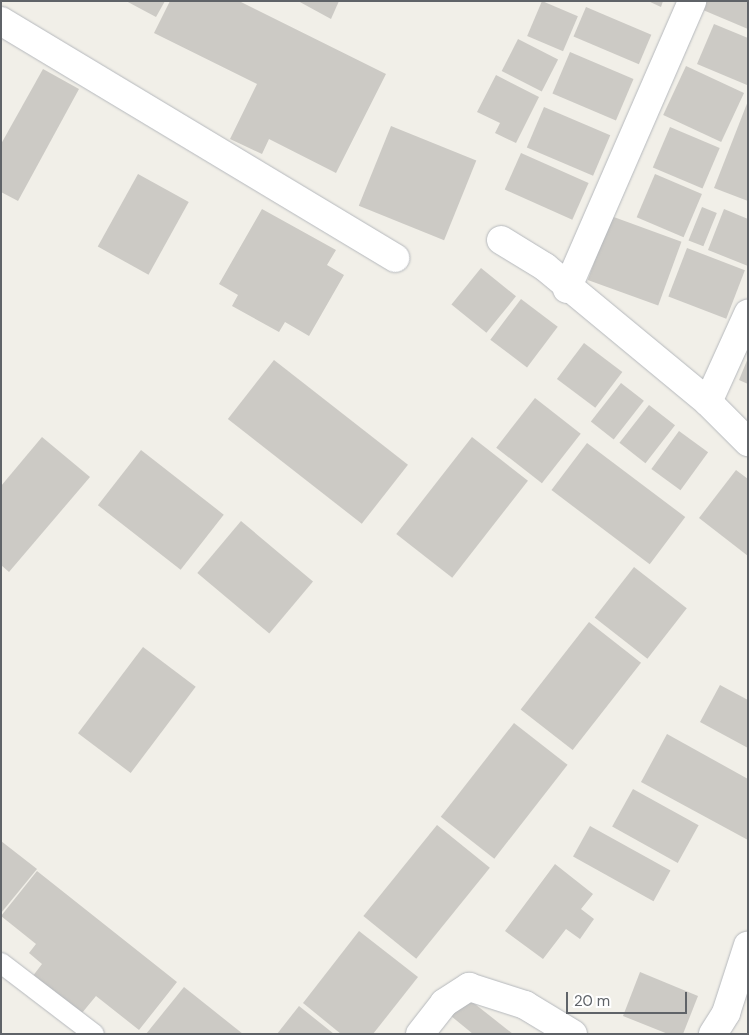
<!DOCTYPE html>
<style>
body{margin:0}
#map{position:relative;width:749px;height:1035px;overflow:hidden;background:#f1efe8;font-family:"DM Sans",sans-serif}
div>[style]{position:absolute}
.building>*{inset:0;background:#cccac5;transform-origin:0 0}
.roads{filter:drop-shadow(0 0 1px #b5b8bc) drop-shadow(0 0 1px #b5b8bc)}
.lane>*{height:20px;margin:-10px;padding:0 10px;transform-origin:10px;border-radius:10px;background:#fff}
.street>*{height:28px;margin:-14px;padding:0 14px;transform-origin:14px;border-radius:14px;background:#fff}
span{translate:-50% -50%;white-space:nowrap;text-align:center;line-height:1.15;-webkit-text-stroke:4px #fff;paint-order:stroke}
.frame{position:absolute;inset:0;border:2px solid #5f6368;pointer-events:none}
.scale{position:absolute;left:566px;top:992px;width:121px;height:22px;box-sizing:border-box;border:2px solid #5f6368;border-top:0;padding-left:6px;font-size:15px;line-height:18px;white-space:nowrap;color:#5f6368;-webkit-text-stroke:4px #fff;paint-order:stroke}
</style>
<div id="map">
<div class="building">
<div style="clip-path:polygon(126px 1px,165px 1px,156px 17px)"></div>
<div style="clip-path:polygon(170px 1px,239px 1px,386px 74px,336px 173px,269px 139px,262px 154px,230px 139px,257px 84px,154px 33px)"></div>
<div style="clip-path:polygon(298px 1px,339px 1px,331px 19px)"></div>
<div style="left:542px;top:1px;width:39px;height:38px;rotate:23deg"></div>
<div style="clip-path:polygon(648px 1px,663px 1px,661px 7px)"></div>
<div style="clip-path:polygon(707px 1px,748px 1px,748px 29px,703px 10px)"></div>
<div style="left:586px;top:7px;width:71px;height:32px;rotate:23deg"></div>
<div style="clip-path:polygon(714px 24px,748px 38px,747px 85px,697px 64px)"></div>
<div style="left:518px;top:39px;width:45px;height:36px;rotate:27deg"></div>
<div style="left:570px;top:52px;width:69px;height:45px;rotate:23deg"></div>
<div style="left:686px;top:66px;width:64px;height:54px;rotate:25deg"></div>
<div style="clip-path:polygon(43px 69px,79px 89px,18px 201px,1px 192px,1px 144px)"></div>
<div style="clip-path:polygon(496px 75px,539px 97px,516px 143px,495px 133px,500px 123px,477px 112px)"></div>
<div style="clip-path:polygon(748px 101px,748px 201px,714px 188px)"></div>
<div style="left:544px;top:107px;width:72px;height:44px;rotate:23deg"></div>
<div style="left:391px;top:126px;width:92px;height:86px;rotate:22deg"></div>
<div style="left:670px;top:127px;width:54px;height:44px;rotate:23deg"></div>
<div style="left:521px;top:153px;width:74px;height:40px;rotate:24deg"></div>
<div style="left:138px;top:174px;width:58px;height:83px;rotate:29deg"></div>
<div style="left:655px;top:174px;width:51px;height:47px;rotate:23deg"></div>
<div style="left:702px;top:207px;width:16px;height:36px;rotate:22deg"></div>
<div style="clip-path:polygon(262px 209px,336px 250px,327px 265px,344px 275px,309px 336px,285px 322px,279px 332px,232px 306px,238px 295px,219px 284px)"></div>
<div style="clip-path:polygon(724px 209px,748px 219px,748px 266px,708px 250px)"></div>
<div style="left:611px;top:216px;width:75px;height:68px;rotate:20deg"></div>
<div style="left:687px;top:248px;width:62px;height:52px;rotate:21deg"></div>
<div style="left:481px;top:268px;width:45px;height:47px;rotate:39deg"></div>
<div style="left:521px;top:299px;width:46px;height:51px;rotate:37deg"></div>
<div style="left:584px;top:343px;width:48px;height:45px;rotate:37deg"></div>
<div style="clip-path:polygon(748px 358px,748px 384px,739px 380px)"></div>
<div style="left:274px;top:360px;width:170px;height:75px;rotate:38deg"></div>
<div style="left:621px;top:383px;width:29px;height:49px;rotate:38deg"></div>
<div style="left:535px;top:398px;width:58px;height:63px;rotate:38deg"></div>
<div style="left:649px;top:405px;width:33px;height:48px;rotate:38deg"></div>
<div style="left:679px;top:431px;width:36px;height:47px;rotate:36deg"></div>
<div style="clip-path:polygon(42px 437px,90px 477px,9px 572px,1px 565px,1px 486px)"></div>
<div style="left:472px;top:437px;width:71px;height:123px;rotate:38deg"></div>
<div style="left:587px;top:443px;width:123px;height:59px;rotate:37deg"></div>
<div style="left:141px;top:450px;width:105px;height:70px;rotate:38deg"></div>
<div style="clip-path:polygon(736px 470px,748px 479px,748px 556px,699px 518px)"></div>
<div style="left:241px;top:521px;width:94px;height:68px;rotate:40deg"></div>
<div style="left:634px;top:567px;width:67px;height:64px;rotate:38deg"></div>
<div style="left:589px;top:622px;width:66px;height:111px;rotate:38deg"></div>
<div style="left:143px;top:647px;width:66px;height:108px;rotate:37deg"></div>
<div style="clip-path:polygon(720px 685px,748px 700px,748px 748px,700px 722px)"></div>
<div style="left:514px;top:723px;width:68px;height:119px;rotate:38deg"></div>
<div style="clip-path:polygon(667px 734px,748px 779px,748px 840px,641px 782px)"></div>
<div style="left:633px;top:789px;width:75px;height:43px;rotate:29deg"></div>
<div style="left:437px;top:825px;width:68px;height:117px;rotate:39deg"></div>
<div style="left:590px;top:826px;width:92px;height:35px;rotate:29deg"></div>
<div style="clip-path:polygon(1px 841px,37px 869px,1px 913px)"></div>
<div style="clip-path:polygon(555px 864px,593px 894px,581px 909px,594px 919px,580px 939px,566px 929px,543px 959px,505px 931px)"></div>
<div style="clip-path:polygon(37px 871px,177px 982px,139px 1030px,96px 996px,77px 1019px,29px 981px,42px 964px,29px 953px,36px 944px,1px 916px)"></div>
<div style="clip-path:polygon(359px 931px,418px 977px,373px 1034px,341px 1034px,303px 1003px)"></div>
<div style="clip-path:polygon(640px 972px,698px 996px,683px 1034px,668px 1034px,623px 1016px)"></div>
<div style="clip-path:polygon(184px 987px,243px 1034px,146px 1034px)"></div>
<div style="clip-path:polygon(466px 997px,513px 1034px,473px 1034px,451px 1016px)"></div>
<div style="clip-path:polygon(299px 1006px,334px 1034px,277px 1034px)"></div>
</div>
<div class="roads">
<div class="lane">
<div style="left:1px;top:963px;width:117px;rotate:37.4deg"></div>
</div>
<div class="street">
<div style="left:1px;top:21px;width:460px;rotate:31deg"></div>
<div style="left:501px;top:240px;width:52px;rotate:31.5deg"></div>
<div style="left:545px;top:267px;width:212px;rotate:39.6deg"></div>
<div style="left:708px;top:402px;width:57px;rotate:45deg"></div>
<div style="left:567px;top:289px;width:314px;rotate:-66.5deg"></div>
<div style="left:708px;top:402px;width:97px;rotate:-65.6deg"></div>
<div style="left:420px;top:1034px;width:39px;rotate:-52deg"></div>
<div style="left:444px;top:1003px;width:30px;rotate:-33deg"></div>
<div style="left:469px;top:987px;width:59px;rotate:17.8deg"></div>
<div style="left:525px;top:1005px;width:56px;rotate:31.1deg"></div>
<div style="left:713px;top:1034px;width:25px;rotate:-58deg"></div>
<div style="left:726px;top:1013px;width:71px;rotate:-72.1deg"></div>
</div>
</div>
<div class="frame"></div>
<div class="scale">20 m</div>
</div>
